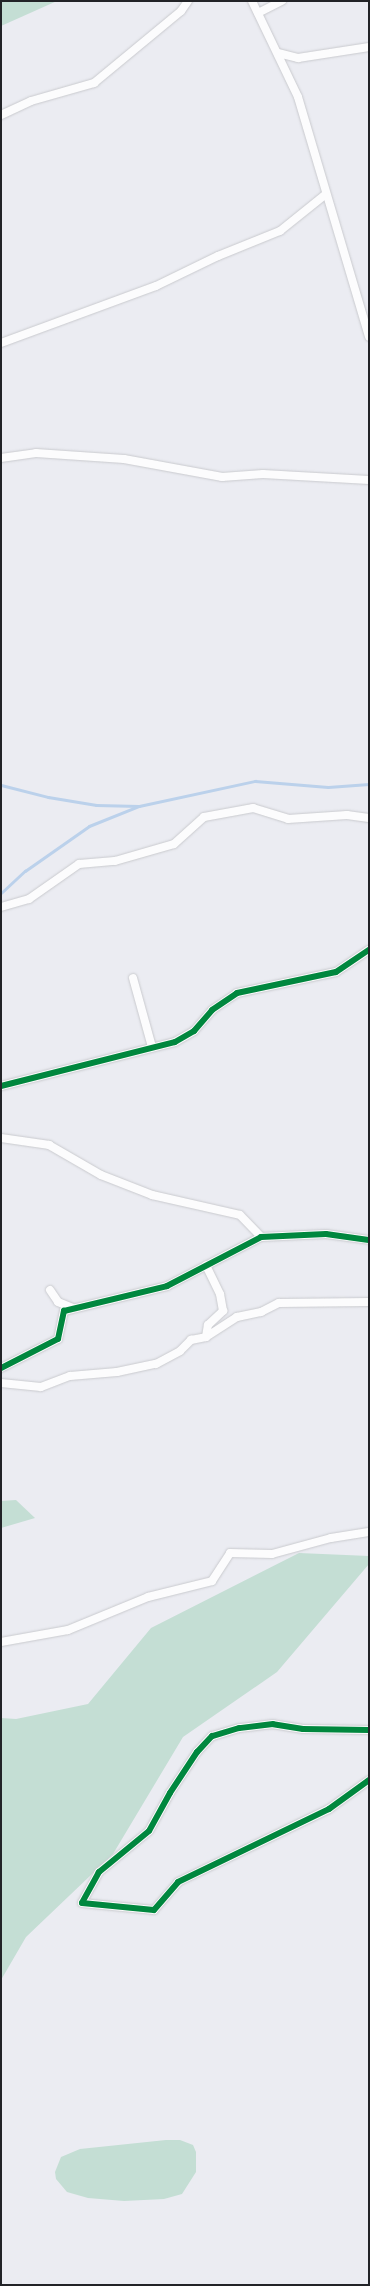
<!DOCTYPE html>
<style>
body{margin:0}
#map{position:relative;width:370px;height:2286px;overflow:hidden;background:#ebecf2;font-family:Ubuntu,sans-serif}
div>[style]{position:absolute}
.green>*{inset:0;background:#c4ded4}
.stream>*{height:3px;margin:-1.5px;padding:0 1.5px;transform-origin:1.5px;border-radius:1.5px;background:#bbd1eb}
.roads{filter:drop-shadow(0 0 1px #c9cace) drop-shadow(0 0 1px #c9cace)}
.minor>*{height:8px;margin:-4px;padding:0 4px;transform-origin:4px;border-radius:4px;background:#fcfcfd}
.cycleway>*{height:6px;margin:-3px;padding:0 3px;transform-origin:3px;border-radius:3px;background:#00873e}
span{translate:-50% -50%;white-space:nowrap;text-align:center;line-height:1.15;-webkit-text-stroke:3.5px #f7f8fe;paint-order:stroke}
.frame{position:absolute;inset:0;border:2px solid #222327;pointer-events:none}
</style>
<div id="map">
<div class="green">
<div style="clip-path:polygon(1px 1px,57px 1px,1px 26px)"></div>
<div style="clip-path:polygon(16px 1500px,35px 1518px,1px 1528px,1px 1501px)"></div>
<div style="clip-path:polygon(299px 1553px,369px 1556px,369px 1564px,277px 1672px,183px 1737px,113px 1854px,26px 1937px,1px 1980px,1px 1718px,16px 1719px,88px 1704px,151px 1628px)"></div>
<div style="clip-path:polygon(166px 2140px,180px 2140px,193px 2145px,196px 2152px,196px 2172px,182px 2194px,164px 2199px,124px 2201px,88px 2198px,67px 2192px,56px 2179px,55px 2172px,61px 2157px,80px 2149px)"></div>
</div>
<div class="stream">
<div style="left:1px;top:785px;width:49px;rotate:14.3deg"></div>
<div style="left:48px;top:797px;width:49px;rotate:9.5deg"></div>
<div style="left:96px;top:805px;width:43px;rotate:1.3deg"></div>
<div style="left:1px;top:893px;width:33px;rotate:-43deg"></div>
<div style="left:25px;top:871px;width:78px;rotate:-35.1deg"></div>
<div style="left:89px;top:826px;width:54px;rotate:-21.8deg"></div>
<div style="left:139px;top:806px;width:119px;rotate:-12.2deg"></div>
<div style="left:255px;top:781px;width:73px;rotate:4.7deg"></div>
<div style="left:328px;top:787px;width:41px;rotate:-4.2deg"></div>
</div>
<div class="roads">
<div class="minor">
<div style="left:252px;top:1px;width:106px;rotate:64.4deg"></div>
<div style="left:298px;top:97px;width:250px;rotate:73.5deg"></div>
<div style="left:258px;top:13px;width:27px;rotate:-27deg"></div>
<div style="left:278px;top:53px;width:21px;rotate:14deg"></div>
<div style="left:298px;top:58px;width:72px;rotate:-8.8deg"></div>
<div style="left:1px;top:115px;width:33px;rotate:-25deg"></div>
<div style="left:31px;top:101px;width:66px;rotate:-15.9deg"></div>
<div style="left:94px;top:83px;width:113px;rotate:-39.6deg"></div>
<div style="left:181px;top:11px;width:12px;rotate:-55deg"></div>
<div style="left:1px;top:343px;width:165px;rotate:-20.2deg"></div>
<div style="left:156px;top:286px;width:69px;rotate:-25.8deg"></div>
<div style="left:218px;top:256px;width:67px;rotate:-22deg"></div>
<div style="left:280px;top:231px;width:58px;rotate:-38.7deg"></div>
<div style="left:1px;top:458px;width:35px;rotate:-8deg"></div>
<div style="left:36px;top:453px;width:88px;rotate:3.9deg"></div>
<div style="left:124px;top:459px;width:100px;rotate:10.4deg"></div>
<div style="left:222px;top:477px;width:41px;rotate:-4.2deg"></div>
<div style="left:263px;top:474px;width:106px;rotate:3.2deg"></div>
<div style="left:1px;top:907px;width:29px;rotate:-16deg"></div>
<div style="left:29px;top:899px;width:61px;rotate:-35deg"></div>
<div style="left:79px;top:864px;width:36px;rotate:-5deg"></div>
<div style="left:115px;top:861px;width:61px;rotate:-16.1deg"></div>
<div style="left:174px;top:844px;width:40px;rotate:-42deg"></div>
<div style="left:204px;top:817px;width:50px;rotate:-10.4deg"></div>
<div style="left:253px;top:808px;width:37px;rotate:17deg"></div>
<div style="left:288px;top:819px;width:59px;rotate:-3.9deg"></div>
<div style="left:347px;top:815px;width:22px;rotate:8deg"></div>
<div style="left:133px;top:978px;width:72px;rotate:74.6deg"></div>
<div style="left:1px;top:1086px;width:179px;rotate:-14.2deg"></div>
<div style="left:175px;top:1042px;width:22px;rotate:-30deg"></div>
<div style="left:194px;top:1031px;width:28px;rotate:-49deg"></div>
<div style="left:212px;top:1010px;width:30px;rotate:-34deg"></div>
<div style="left:237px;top:993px;width:101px;rotate:-12deg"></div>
<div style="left:336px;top:972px;width:40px;rotate:-34deg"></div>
<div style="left:1px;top:1138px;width:49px;rotate:8.3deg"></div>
<div style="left:49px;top:1145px;width:60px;rotate:30deg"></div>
<div style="left:101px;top:1175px;width:55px;rotate:21.4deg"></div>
<div style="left:152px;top:1195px;width:90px;rotate:12.8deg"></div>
<div style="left:240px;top:1215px;width:30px;rotate:46deg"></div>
<div style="left:50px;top:1290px;width:14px;rotate:56deg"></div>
<div style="left:58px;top:1302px;width:16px;rotate:22deg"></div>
<div style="left:206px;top:1337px;width:12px;rotate:-81deg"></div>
<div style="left:208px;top:1325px;width:21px;rotate:-43deg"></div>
<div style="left:223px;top:1311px;width:17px;rotate:-100deg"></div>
<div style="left:220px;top:1294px;width:32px;rotate:-116deg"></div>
<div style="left:1px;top:1368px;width:64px;rotate:-27deg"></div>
<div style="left:58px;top:1339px;width:29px;rotate:-78deg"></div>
<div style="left:64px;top:1311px;width:106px;rotate:-13.6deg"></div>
<div style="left:167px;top:1286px;width:106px;rotate:-27.5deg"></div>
<div style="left:261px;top:1237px;width:65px;rotate:-2.6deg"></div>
<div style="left:326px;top:1234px;width:43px;rotate:7.9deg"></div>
<div style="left:1px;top:1383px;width:40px;rotate:5.7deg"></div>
<div style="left:41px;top:1387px;width:31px;rotate:-21deg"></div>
<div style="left:70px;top:1376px;width:47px;rotate:-4.9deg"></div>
<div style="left:117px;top:1372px;width:40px;rotate:-12deg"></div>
<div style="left:156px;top:1364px;width:27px;rotate:-28deg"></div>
<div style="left:180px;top:1351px;width:16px;rotate:-45deg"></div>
<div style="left:191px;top:1340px;width:15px;rotate:-11deg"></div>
<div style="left:206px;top:1337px;width:37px;rotate:-33deg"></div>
<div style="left:237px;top:1317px;width:25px;rotate:-12deg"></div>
<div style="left:261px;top:1312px;width:20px;rotate:-27deg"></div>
<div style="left:279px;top:1303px;width:90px;rotate:-0.6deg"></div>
<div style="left:1px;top:1642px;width:68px;rotate:-10.2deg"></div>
<div style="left:68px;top:1630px;width:87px;rotate:-22.4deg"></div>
<div style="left:148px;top:1597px;width:66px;rotate:-14deg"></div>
<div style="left:212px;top:1581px;width:33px;rotate:-57deg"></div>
<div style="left:230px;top:1553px;width:42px;rotate:1.4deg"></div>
<div style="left:272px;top:1554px;width:61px;rotate:-15.2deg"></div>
<div style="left:331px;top:1538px;width:38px;rotate:-9deg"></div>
<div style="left:369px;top:1730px;width:66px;rotate:-179.1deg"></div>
<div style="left:303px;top:1729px;width:30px;rotate:-171deg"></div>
<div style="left:273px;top:1724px;width:34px;rotate:173deg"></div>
<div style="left:239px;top:1728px;width:28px;rotate:163deg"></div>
<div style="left:212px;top:1736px;width:22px;rotate:133deg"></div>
<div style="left:197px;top:1752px;width:49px;rotate:123.4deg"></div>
<div style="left:170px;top:1793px;width:43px;rotate:118.9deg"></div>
<div style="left:149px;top:1831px;width:65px;rotate:140.6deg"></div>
<div style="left:99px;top:1872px;width:35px;rotate:119deg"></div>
<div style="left:82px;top:1903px;width:72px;rotate:5.6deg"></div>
<div style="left:154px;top:1910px;width:37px;rotate:-49deg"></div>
<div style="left:178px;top:1882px;width:168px;rotate:-25.8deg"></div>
<div style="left:329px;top:1809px;width:49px;rotate:-35.9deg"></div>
</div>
</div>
<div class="cycleway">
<div style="left:1px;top:1086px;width:179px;rotate:-14.2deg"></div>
<div style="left:175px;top:1042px;width:22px;rotate:-30deg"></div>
<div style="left:194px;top:1031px;width:28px;rotate:-49deg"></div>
<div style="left:212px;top:1010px;width:30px;rotate:-34deg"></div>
<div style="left:237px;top:993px;width:101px;rotate:-12deg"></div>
<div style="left:336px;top:972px;width:40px;rotate:-34deg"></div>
<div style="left:1px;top:1368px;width:64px;rotate:-27deg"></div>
<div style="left:58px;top:1339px;width:29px;rotate:-78deg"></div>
<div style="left:64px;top:1311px;width:106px;rotate:-13.6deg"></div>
<div style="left:167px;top:1286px;width:106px;rotate:-27.5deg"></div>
<div style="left:261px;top:1237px;width:65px;rotate:-2.6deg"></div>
<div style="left:326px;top:1234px;width:43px;rotate:7.9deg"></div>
<div style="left:369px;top:1730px;width:66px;rotate:-179.1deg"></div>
<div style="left:303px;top:1729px;width:30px;rotate:-171deg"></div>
<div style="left:273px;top:1724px;width:34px;rotate:173deg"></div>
<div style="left:239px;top:1728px;width:28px;rotate:163deg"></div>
<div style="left:212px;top:1736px;width:22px;rotate:133deg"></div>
<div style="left:197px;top:1752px;width:49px;rotate:123.4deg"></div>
<div style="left:170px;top:1793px;width:43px;rotate:118.9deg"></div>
<div style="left:149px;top:1831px;width:65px;rotate:140.6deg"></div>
<div style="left:99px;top:1872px;width:35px;rotate:119deg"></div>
<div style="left:82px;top:1903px;width:72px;rotate:5.6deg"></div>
<div style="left:154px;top:1910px;width:37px;rotate:-49deg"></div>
<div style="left:178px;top:1882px;width:168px;rotate:-25.8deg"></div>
<div style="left:329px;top:1809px;width:49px;rotate:-35.9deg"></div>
</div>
<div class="frame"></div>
</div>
